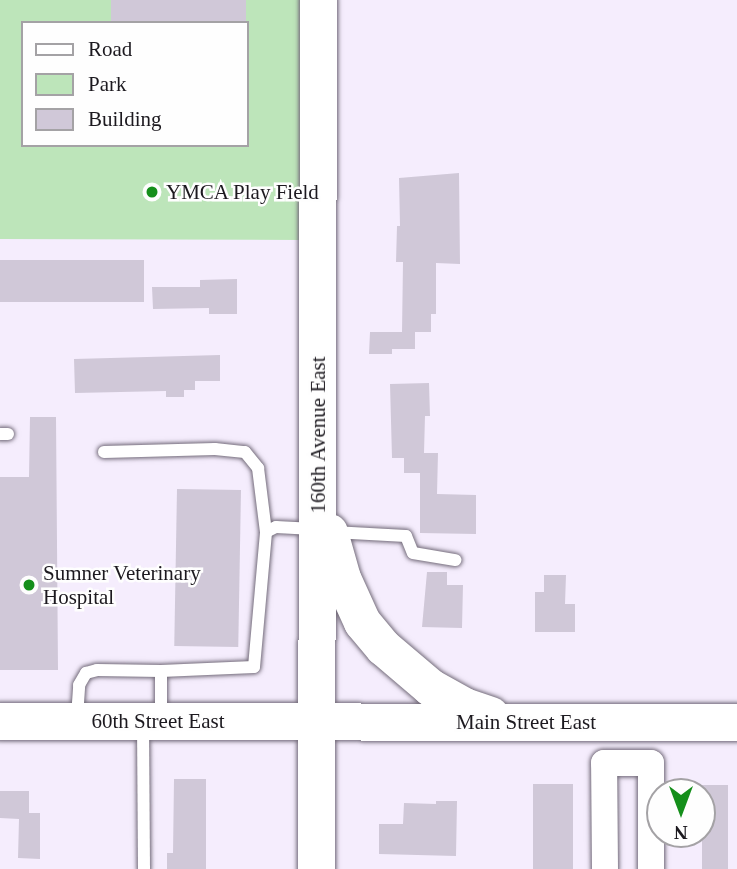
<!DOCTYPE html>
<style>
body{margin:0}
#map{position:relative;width:737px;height:869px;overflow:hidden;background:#f5edfd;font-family:Georgia,serif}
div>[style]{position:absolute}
.green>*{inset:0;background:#bde5ba}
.building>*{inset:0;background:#d0c8d8;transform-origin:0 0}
.roads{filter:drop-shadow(0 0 2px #746c7b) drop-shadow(0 0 2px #746c7b)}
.lane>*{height:12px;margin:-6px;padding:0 6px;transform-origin:6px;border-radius:6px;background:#fff}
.street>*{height:26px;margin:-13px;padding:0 13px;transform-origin:13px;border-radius:13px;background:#fff}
.secondary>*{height:37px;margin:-18.5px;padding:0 18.5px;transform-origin:18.5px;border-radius:18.5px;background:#fff}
.dots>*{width:19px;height:19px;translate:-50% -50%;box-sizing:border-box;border:4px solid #fefefe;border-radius:50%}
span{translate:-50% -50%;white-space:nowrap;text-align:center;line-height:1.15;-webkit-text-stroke:5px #fefefe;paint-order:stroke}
.poi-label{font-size:21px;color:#1c191f}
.left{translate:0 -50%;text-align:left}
.street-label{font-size:21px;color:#1c191f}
.legend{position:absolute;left:21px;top:21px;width:228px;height:126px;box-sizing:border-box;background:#fefefe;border:2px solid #a4a2a5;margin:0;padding:9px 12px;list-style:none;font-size:21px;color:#1c191f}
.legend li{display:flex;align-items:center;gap:14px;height:35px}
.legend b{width:35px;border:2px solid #a4a2a5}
.north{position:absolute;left:646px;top:778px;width:70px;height:70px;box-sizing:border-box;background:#fefefe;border:2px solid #a4a2a5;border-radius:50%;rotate:180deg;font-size:19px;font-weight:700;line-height:28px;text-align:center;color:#1c191f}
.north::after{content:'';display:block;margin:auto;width:24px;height:32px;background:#158f1b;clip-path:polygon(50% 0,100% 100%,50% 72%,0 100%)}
</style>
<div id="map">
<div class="green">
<div style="clip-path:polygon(evenodd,0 0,304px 0,303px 240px,0 239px,0 0,23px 23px,247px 23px,247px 145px,23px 145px,23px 23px)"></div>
</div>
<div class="building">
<div style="left:111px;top:0;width:135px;height:23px"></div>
<div style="clip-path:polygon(459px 173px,460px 264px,436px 263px,436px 314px,431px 314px,431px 332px,415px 332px,415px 349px,392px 349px,392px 354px,369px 354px,370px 332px,402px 332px,403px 262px,396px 262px,397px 226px,400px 226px,399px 178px)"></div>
<div style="left:144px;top:260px;width:42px;height:144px;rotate:90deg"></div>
<div style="clip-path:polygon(237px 279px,237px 314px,209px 314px,209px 308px,153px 309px,152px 287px,200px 287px,200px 280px)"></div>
<div style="clip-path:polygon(220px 355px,220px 381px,195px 381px,195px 390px,184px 390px,184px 397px,166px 397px,166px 391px,75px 393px,74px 359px)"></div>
<div style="clip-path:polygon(429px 383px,430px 416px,425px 416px,424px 453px,438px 453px,437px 494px,476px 495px,476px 534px,420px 533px,420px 473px,404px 473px,404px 458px,392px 458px,390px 384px)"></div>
<div style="clip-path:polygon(30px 417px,56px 417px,58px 670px,0 670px,0 477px,29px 477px)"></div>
<div style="left:177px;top:489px;width:64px;height:157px;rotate:1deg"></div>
<div style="clip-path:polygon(427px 572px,447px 572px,447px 585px,463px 585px,462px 628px,422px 627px)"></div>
<div style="clip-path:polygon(544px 575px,566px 575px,565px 604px,575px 604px,575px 632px,535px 632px,535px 592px,544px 592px)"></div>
<div style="clip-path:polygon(174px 779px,206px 779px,206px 869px,167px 869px,167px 853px,173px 853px)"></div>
<div style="left:573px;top:784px;width:85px;height:40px;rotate:90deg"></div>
<div style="left:702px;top:785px;width:26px;height:84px"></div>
<div style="clip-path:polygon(0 791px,29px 791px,29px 813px,40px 813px,40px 859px,18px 858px,19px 819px,0 818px)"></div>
<div style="clip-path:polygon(436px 801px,457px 801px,456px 856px,379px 854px,379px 824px,403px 824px,404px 803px,436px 804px)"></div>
</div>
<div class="roads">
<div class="lane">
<div style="left:0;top:434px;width:8px"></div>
<div style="left:104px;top:452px;width:111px;rotate:-1.5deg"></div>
<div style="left:215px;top:449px;width:30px;rotate:6deg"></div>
<div style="left:245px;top:452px;width:21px;rotate:51deg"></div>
<div style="left:258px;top:468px;width:64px;rotate:82.9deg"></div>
<div style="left:333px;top:532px;width:73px;rotate:3.1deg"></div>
<div style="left:406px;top:536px;width:18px;rotate:68deg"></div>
<div style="left:413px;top:553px;width:43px;rotate:9.5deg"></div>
<div style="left:77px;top:717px;width:32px;rotate:-86deg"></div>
<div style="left:79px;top:685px;width:14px;rotate:-60deg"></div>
<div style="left:86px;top:673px;width:11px;rotate:-15deg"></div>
<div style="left:97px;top:670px;width:64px;rotate:0.9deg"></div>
<div style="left:161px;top:720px;width:49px;rotate:-90deg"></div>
<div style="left:161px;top:671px;width:93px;rotate:-2.5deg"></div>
<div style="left:254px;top:667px;width:136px;rotate:-84.9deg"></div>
<div style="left:266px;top:532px;width:11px;rotate:-27deg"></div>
<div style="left:276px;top:527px;width:38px;rotate:3deg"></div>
<div style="left:143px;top:725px;width:144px;rotate:89.6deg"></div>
</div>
<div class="street">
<div style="left:605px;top:869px;width:106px;rotate:-90.5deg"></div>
<div style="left:604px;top:763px;width:47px"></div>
<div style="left:651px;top:763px;width:106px;rotate:90deg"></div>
</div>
<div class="secondary">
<div style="left:329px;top:532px;width:48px;rotate:74.2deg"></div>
<div style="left:342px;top:578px;width:48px;rotate:65.6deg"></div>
<div style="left:362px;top:622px;width:33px;rotate:50deg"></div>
<div style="left:383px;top:647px;width:62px;rotate:40.4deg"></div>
<div style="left:430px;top:687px;width:39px;rotate:29deg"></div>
<div style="left:464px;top:706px;width:28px;rotate:19deg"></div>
<div style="left:0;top:721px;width:737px;rotate:0.08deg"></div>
<div style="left:316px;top:869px;width:869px;rotate:-89.87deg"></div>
</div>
</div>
<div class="dots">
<div style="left:152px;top:192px;background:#158f1b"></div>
<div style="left:29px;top:585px;background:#158f1b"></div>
</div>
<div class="poi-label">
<span class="left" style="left:166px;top:192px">YMCA Play Field</span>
<span class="left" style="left:43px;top:585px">Sumner Veterinary<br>Hospital</span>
</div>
<div class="street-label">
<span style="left:318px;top:435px;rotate:-90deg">160th Avenue East</span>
<span style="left:158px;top:721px">60th Street East</span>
<span style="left:526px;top:722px">Main Street East</span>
</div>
<ul class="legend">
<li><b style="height:9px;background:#fff"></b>Road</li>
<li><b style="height:19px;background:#bde5ba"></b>Park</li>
<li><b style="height:19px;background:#d0c8d8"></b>Building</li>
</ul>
<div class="north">N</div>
</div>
